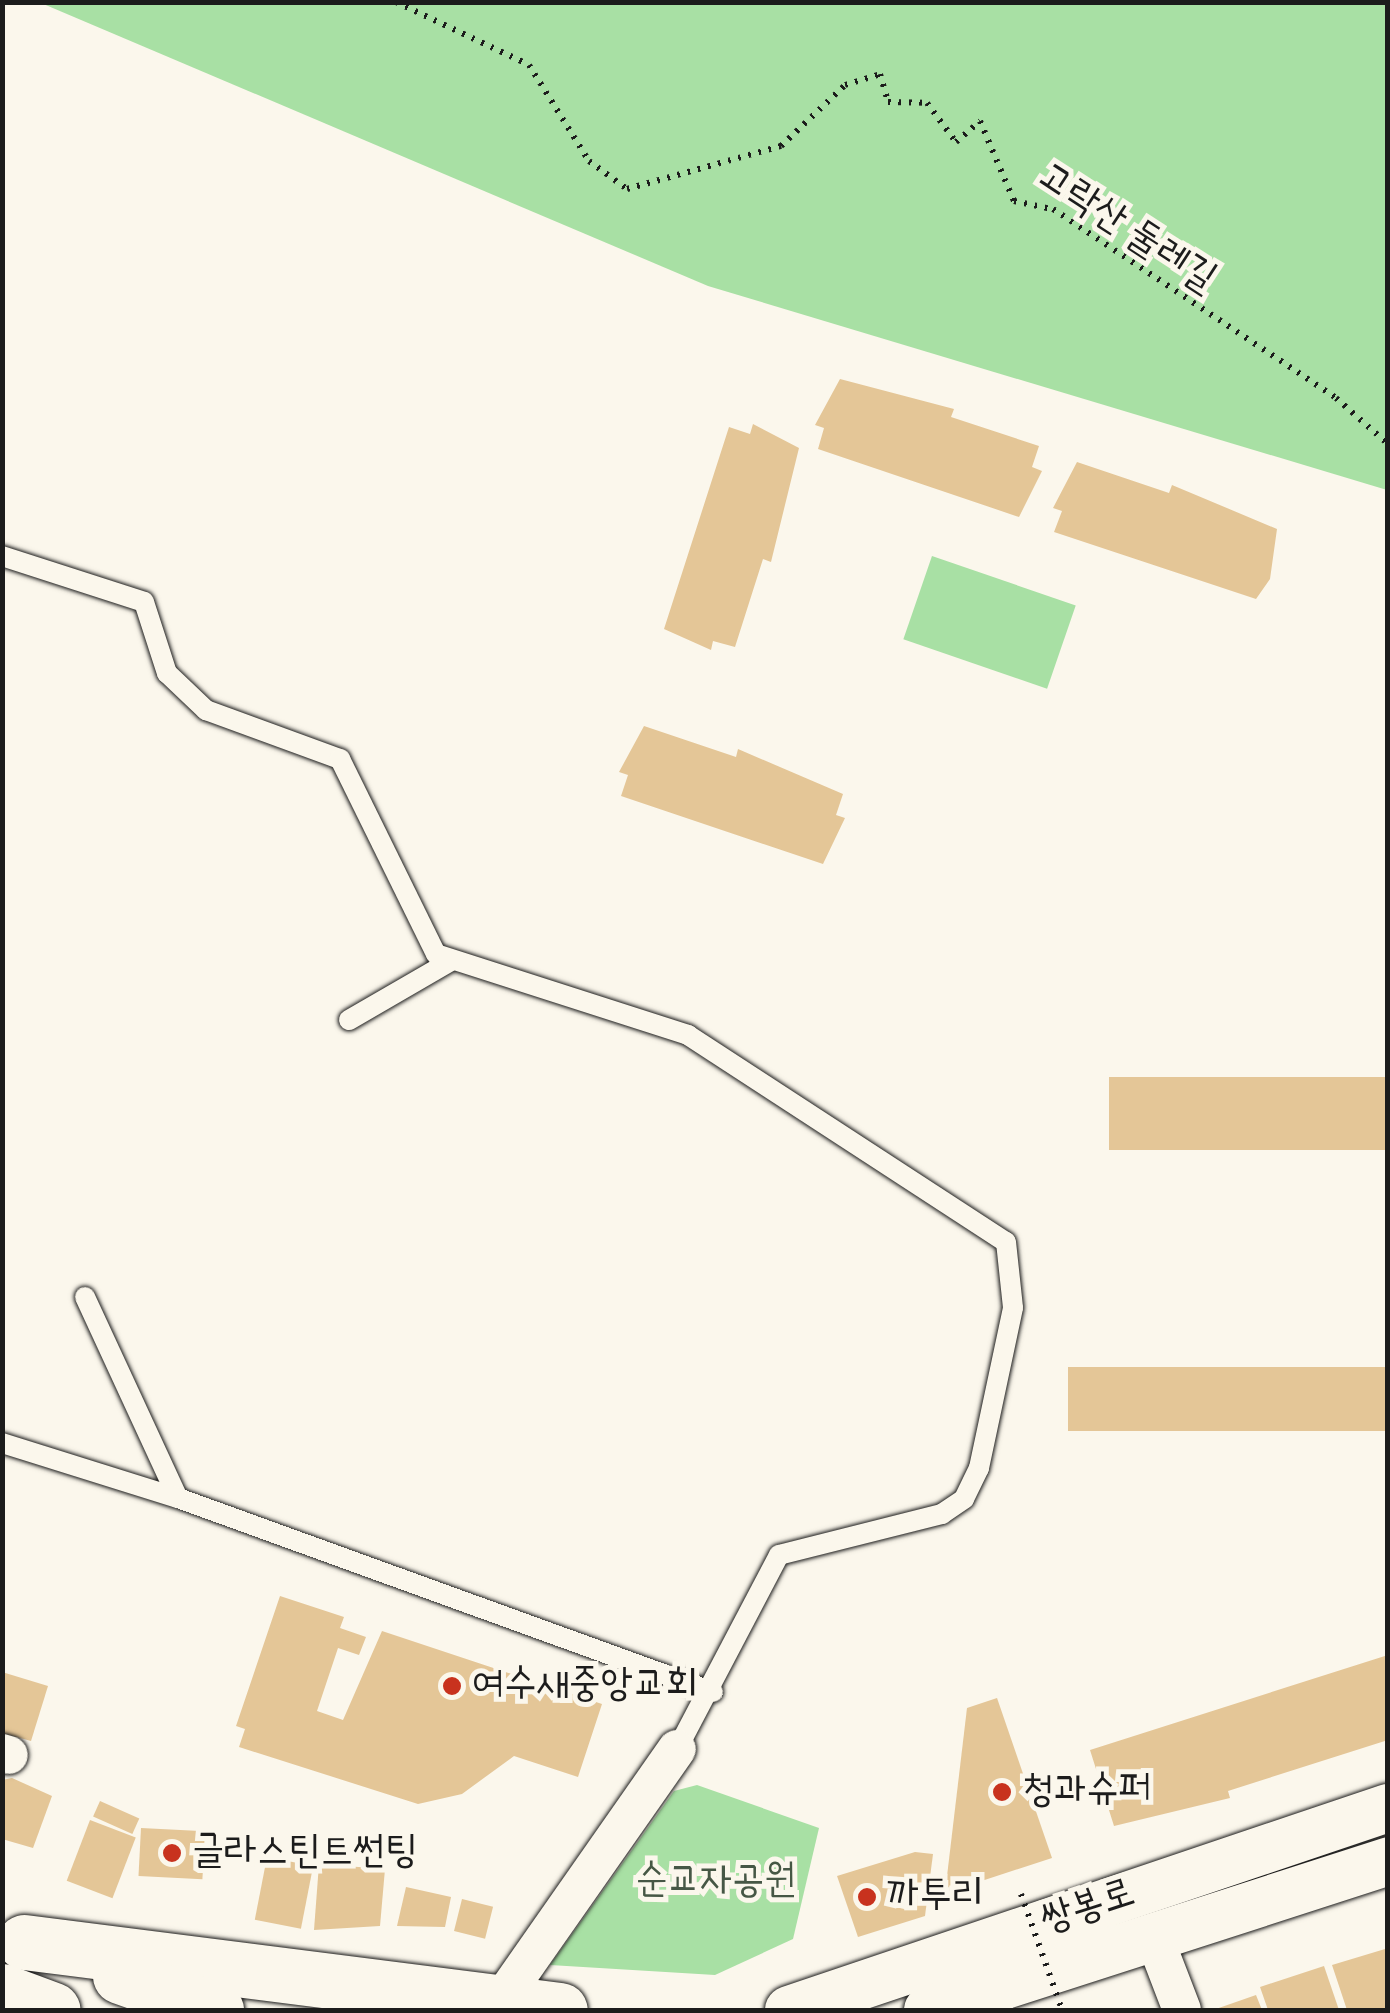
<!DOCTYPE html>
<meta charset="utf-8">
<style>
body{margin:0}
#map{position:relative;width:1390px;height:2013px;overflow:hidden;background:#fbf7ec;font-family:"Indie Flower","Poor Story",sans-serif}
div>[style]{position:absolute}
.green>*{inset:0;background:#a8e0a4;transform-origin:0 0}
.building>*{inset:0;background:#e4c697;transform-origin:0 0}
.path>*{height:6px;margin-top:-3px;transform-origin:0;background:repeating-linear-gradient(90deg,#1c1c1c 0 2.5px,transparent 0 10.5px)}
.roads{filter:drop-shadow(0 0 2px #1c1c1c) drop-shadow(0 0 2px #1c1c1c)}
.service>*{height:20px;margin:-10px;padding:0 10px;transform-origin:10px;border-radius:10px;background:#fbf7ec}
.minor>*{height:38px;margin:-19px;padding:0 19px;transform-origin:19px;border-radius:19px;background:#fbf7ec}
.tertiary>*{height:48px;margin:-24px;padding:0 24px;transform-origin:24px;border-radius:24px;background:#fbf7ec}
.primary>*{height:55px;margin:-27.5px;padding:0 27.5px;transform-origin:27.5px;border-radius:27.5px;background:#fbf7ec}
.path-bridge>*{height:6px;margin-top:-3px;transform-origin:0;background:repeating-linear-gradient(90deg,#1c1c1c 0 2.5px,transparent 0 10.5px)}
.dots>*{width:28px;height:28px;translate:-50% -50%;box-sizing:border-box;border:5px solid #fbf7ec;border-radius:50%}
span{translate:-50% -50%;white-space:nowrap;text-align:center;line-height:1.15;-webkit-text-stroke:10px #fbf7ec;paint-order:stroke}
.street-label{font-size:40px;color:#1c1c1c}
.poi-label{font-size:40px;color:#1c1c1c}
.left{translate:0 -50%;text-align:left}
.park-label{font-size:40px;color:#465745}
.frame{position:absolute;inset:0;border:5px solid #1c1c1c;pointer-events:none}
</style>
<div id="map">
<div class="green">
<div style="clip-path:polygon(41px 3px,1387px 3px,1387px 490px,708px 286px)"></div>
<div style="left:932px;top:556px;width:152px;height:88px;rotate:19deg"></div>
<div style="clip-path:polygon(697px 1785px,819px 1828px,793px 1939px,715px 1975px,550px 1965px,674px 1791px)"></div>
</div>
<div class="building">
<div style="clip-path:polygon(840px 379px,954px 409px,951px 417px,1039px 446px,1032px 467px,1042px 471px,1019px 517px,818px 449px,824px 428px,815px 425px)"></div>
<div style="clip-path:polygon(753px 424px,799px 448px,771px 562px,763px 559px,735px 647px,713px 641px,711px 650px,664px 629px,729px 427px,750px 434px)"></div>
<div style="clip-path:polygon(1077px 462px,1169px 493px,1172px 485px,1277px 529px,1270px 579px,1256px 599px,1054px 532px,1062px 511px,1053px 508px)"></div>
<div style="clip-path:polygon(644px 726px,736px 757px,738px 749px,843px 794px,836px 815px,845px 818px,823px 864px,621px 796px,628px 775px,619px 772px)"></div>
<div style="left:1388px;top:1077px;width:73px;height:279px;rotate:90deg"></div>
<div style="left:1388px;top:1367px;width:64px;height:320px;rotate:90deg"></div>
<div style="clip-path:polygon(280px 1596px,344px 1617px,340px 1628px,366px 1637px,359px 1655px,338px 1648px,317px 1711px,343px 1720px,382px 1631px,602px 1704px,578px 1777px,514px 1756px,462px 1794px,418px 1804px,239px 1747px,245px 1729px,236px 1726px)"></div>
<div style="clip-path:polygon(1388px 1655px,1388px 1740px,1228px 1791px,1230px 1798px,1114px 1826px,1090px 1750px)"></div>
<div style="clip-path:polygon(2px 1672px,48px 1686px,31px 1741px,2px 1733px)"></div>
<div style="clip-path:polygon(997px 1698px,1052px 1858px,945px 1893px,967px 1708px)"></div>
<div style="clip-path:polygon(12px 1778px,52px 1796px,33px 1848px,2px 1839px,2px 1780px)"></div>
<div style="left:100px;top:1801px;width:43px;height:17px;rotate:24deg"></div>
<div style="left:90px;top:1820px;width:49px;height:65px;rotate:21deg"></div>
<div style="left:141px;top:1828px;width:64px;height:48px;rotate:3deg"></div>
<div style="clip-path:polygon(915px 1852px,933px 1854px,925px 1916px,858px 1937px,837px 1876px)"></div>
<div style="left:267px;top:1857px;width:47px;height:64px;rotate:11deg"></div>
<div style="clip-path:polygon(319px 1864px,385px 1869px,380px 1926px,314px 1930px)"></div>
<div style="clip-path:polygon(406px 1887px,451px 1897px,445px 1927px,397px 1926px)"></div>
<div style="left:462px;top:1899px;width:32px;height:33px;rotate:14deg"></div>
<div style="clip-path:polygon(1385px 1949px,1388px 2009px,1347px 2010px,1332px 1965px)"></div>
<div style="clip-path:polygon(1324px 1966px,1339px 2010px,1268px 2010px,1260px 1987px)"></div>
<div style="clip-path:polygon(1256px 1995px,1262px 2010px,1213px 2010px)"></div>
</div>
<div class="path">
<div style="left:396px;top:2px;width:147px;rotate:25.3deg"></div>
<div style="left:529px;top:65px;width:113px;rotate:58deg"></div>
<div style="left:589px;top:161px;width:47px;rotate:36.4deg"></div>
<div style="left:627px;top:189px;width:160px;rotate:-15.6deg"></div>
<div style="left:781px;top:146px;width:88px;rotate:-43.6deg"></div>
<div style="left:845px;top:85px;width:37px;rotate:-17deg"></div>
<div style="left:880px;top:74px;width:29px;rotate:74deg"></div>
<div style="left:888px;top:102px;width:39px;rotate:1deg"></div>
<div style="left:927px;top:103px;width:49px;rotate:53.4deg"></div>
<div style="left:956px;top:142px;width:32px;rotate:-41deg"></div>
<div style="left:980px;top:121px;width:87px;rotate:67deg"></div>
<div style="left:1014px;top:201px;width:40px;rotate:12deg"></div>
<div style="left:1053px;top:209px;width:340px;rotate:33.7deg"></div>
<div style="left:1336px;top:398px;width:69px;rotate:41.5deg"></div>
</div>
<div class="roads">
<div class="service">
<div style="left:2px;top:556px;width:149px;rotate:17.9deg"></div>
<div style="left:144px;top:602px;width:75px;rotate:72.1deg"></div>
<div style="left:167px;top:673px;width:54px;rotate:43.5deg"></div>
<div style="left:206px;top:710px;width:143px;rotate:20.1deg"></div>
<div style="left:340px;top:759px;width:217px;rotate:63.8deg"></div>
<div style="left:436px;top:954px;width:265px;rotate:17.8deg"></div>
<div style="left:688px;top:1035px;width:379px;rotate:33.1deg"></div>
<div style="left:1006px;top:1242px;width:66px;rotate:83.9deg"></div>
<div style="left:1013px;top:1308px;width:164px;rotate:102deg"></div>
<div style="left:979px;top:1468px;width:34px;rotate:116deg"></div>
<div style="left:964px;top:1499px;width:27px;rotate:146deg"></div>
<div style="left:942px;top:1514px;width:168px;rotate:165.9deg"></div>
<div style="left:779px;top:1555px;width:219px;rotate:117.7deg"></div>
<div style="left:349px;top:1020px;width:116px;rotate:-30.1deg"></div>
<div style="left:85px;top:1297px;width:221px;rotate:65.2deg"></div>
<div style="left:178px;top:1498px;width:569px;rotate:19.93deg"></div>
<div style="left:2px;top:1443px;width:184px;rotate:17.4deg"></div>
</div>
<div class="minor">
<div style="left:2px;top:1753px;width:7px;rotate:16deg"></div>
<div style="left:1154px;top:1937px;width:78px;rotate:69deg"></div>
<div style="left:499px;top:2003px;width:310px;rotate:-55deg"></div>
</div>
<div class="tertiary">
<div style="left:789px;top:2010px;width:632px;rotate:-18.64deg"></div>
<div style="left:928px;top:2010px;width:484px;rotate:-17.9deg"></div>
</div>
<div class="primary">
<div style="left:24px;top:1942px;width:540px;rotate:7.23deg"></div>
<div style="left:120px;top:1976px;width:102px;rotate:19.5deg"></div>
<div style="left:2px;top:1991px;width:54px;rotate:20.4deg"></div>
</div>
</div>
<div class="path-bridge">
<div style="left:1021px;top:1894px;width:123px;rotate:70.5deg"></div>
</div>
<div class="dots">
<div style="left:452px;top:1686px;background:#c8321e"></div>
<div style="left:1002px;top:1792px;background:#c8321e"></div>
<div style="left:172px;top:1853px;background:#c8321e"></div>
<div style="left:867px;top:1897px;background:#c8321e"></div>
</div>
<div class="street-label">
<span style="left:1126px;top:229px;rotate:33deg">고락산 둘레길</span>
<span style="left:1088px;top:1908px;rotate:-18deg">쌍봉로</span>
</div>
<div class="poi-label">
<span class="left" style="left:472px;top:1686px">여수새중앙교회</span>
<span class="left" style="left:1022px;top:1792px">청과슈퍼</span>
<span class="left" style="left:192px;top:1853px">글라스틴트썬팅</span>
<span class="left" style="left:887px;top:1897px">까투리</span>
</div>
<div class="park-label">
<span style="left:716px;top:1882px">순교자공원</span>
</div>
<div class="frame"></div>
</div>
